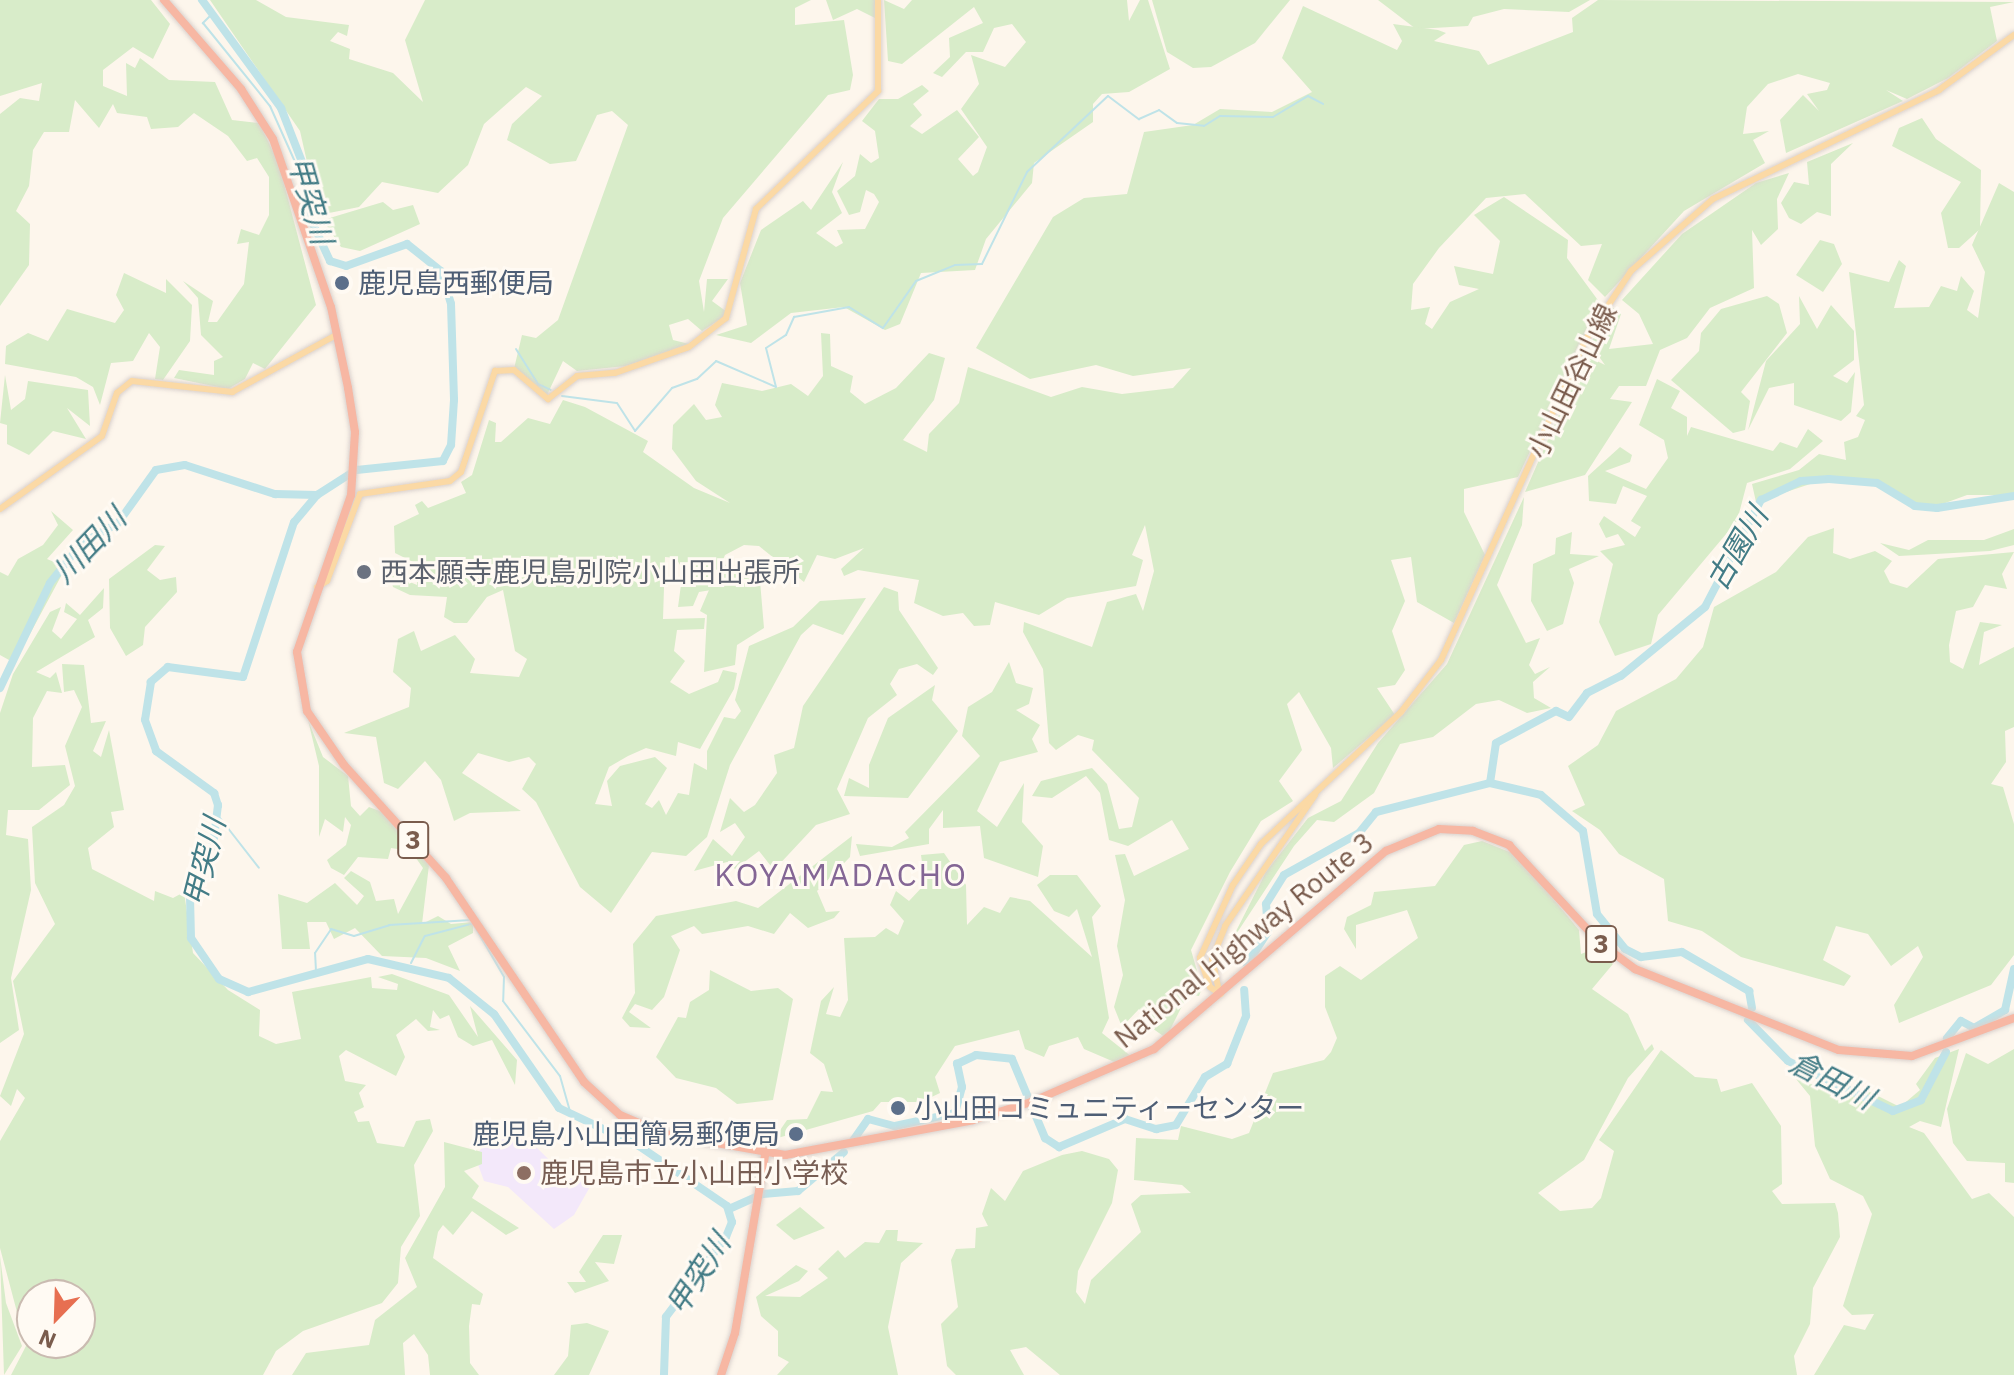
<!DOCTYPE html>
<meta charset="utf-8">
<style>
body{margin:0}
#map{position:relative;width:2014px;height:1375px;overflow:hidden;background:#fdf6ec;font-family:"IBM Plex Sans","Noto Sans JP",sans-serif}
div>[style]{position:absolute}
.education>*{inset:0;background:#f3e8fa}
.green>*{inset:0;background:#d8ecc9}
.stream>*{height:2px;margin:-1px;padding:0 1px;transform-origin:1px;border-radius:1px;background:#bfe3e8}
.river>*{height:8px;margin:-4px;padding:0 4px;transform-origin:4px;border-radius:4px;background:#bfe3e8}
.roads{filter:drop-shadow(0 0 2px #dad1cd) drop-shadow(0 0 2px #dad1cd)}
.major>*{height:6px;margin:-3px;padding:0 3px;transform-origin:3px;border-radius:3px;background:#fbd9a5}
.highway>*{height:8px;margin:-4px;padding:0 4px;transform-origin:4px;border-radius:4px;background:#f7b7a3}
.dots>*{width:22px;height:22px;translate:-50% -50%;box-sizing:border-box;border:4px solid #fffaf3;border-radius:50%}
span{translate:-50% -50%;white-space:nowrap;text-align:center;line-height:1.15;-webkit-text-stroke:6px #fffaf3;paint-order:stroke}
.shield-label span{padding:2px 6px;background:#fffaf3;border:2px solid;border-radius:6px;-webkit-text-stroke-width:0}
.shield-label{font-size:26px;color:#7a5c4d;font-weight:700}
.service-label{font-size:28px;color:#4e5e75}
.left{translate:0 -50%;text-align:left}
.right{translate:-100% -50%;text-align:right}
.street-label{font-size:28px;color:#7a5c4d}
.worship-label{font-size:28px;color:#5b616d}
.education-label{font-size:28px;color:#785e54}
.water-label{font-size:30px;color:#437c86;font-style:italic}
.quarter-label{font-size:32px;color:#846695;letter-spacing:2px}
.north{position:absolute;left:16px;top:1279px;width:80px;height:80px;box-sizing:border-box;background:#fffaf3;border:2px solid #cabbb1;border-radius:50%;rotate:203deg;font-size:22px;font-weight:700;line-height:32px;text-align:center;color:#7a5c4d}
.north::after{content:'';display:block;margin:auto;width:28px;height:36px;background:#e76f51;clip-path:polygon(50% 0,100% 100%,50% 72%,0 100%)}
</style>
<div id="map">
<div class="education">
<div style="clip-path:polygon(507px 1119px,567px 1177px,591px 1185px,574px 1215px,554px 1229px,508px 1187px,484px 1181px,475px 1156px)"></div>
</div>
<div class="green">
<div style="clip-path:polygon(0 0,151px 0,170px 24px,153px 59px,133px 47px,103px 70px,103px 86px,127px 96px,126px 63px,135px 68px,140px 58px,169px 80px,215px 82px,232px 120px,259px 123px,278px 161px,316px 305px,265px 369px,253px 363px,245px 379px,228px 389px,174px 378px,179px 370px,214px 375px,214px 361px,223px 357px,201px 335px,198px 298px,183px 281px,213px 301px,208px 322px,217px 322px,244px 284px,249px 242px,237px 244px,241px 229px,259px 235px,269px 215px,269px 177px,257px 158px,247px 161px,228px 136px,194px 113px,178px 127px,151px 129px,147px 117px,117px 113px,113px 104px,99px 128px,75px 100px,69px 132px,44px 132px,33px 150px,29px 186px,16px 211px,30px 224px,29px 265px,0 306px,0 114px,20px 98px,39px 101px,42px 83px,0 96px)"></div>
<div style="clip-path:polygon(210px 0,256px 0,286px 17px,349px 25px,347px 36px,338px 32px,330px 41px,350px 49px,349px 59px,393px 73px,423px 102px,405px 40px,425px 0,811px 0,795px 8px,795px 25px,844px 20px,853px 75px,850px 90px,828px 95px,723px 218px,699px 281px,704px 312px,707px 279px,728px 279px,712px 301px,727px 312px,722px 318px,702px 331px,688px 319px,669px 325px,673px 340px,689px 344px,626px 366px,577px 371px,563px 361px,547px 395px,513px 373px,522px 335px,536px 338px,558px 320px,628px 125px,612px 111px,597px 115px,576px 161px,550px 164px,507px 140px,512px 124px,542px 96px,526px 87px,484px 124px,468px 165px,438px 193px,382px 182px,359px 207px,319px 215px,300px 131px)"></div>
<div style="clip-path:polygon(826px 0,875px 0,875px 18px,857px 9px,833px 20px)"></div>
<div style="clip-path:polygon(884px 0,904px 9px,912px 0,1127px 0,1129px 21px,1140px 0,1148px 0,1170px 69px,1129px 92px,1102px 94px,1093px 104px,1093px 122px,1034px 163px,1032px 183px,986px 239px,975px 270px,921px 273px,900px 324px,885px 330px,844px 307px,791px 313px,751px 343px,716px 335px,747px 325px,740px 283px,761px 230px,803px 201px,811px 210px,843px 162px,832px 192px,842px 213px,816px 233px,836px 247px,843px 243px,837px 230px,865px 229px,879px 202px,874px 194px,866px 190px,860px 212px,849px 215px,837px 191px,855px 176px,860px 154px,871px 163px,879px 158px,875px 131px,862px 121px,879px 99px,898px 99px,922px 85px,929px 91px,913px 104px,922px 115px,910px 126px,922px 134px,957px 110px,979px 137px,958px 159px,973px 176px,978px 172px,987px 147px,961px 109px,979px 84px,971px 55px,1005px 67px,1026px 42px,1012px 24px,994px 28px,983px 52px,966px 52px,942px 77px,933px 73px,950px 57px,949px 38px,983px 23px,974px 7px,902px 64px,888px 61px)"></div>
<div style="clip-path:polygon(1152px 0,1290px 0,1255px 43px,1211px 67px,1193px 68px,1167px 52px)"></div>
<div style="clip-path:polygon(1378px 0,1590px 0,1569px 12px,1504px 9px,1473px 17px,1468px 26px,1416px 29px)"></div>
<div style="clip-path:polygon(1598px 0,2014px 2px,1990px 7px,1997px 41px,1948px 78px,1907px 99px,1886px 90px,1903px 101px,1786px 153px,1780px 120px,1803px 95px,1819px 111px,1807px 94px,1827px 90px,1830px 83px,1798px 74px,1768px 84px,1747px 107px,1743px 134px,1769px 131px,1753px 140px,1765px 163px,1684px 211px,1605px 297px,1588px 280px,1602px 244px,1581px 246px,1525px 194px,1486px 198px,1439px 248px,1413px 284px,1411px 310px,1430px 307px,1425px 324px,1432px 329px,1450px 302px,1479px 289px,1459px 285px,1454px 266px,1493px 274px,1500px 241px,1474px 215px,1504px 197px,1568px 240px,1567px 258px,1600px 303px,1518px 477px,1464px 489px,1464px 512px,1485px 555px,1454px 623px,1417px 602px,1411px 557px,1391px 560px,1405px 601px,1392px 631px,1405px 670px,1395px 685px,1377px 688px,1395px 715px,1333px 768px,1331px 748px,1299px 692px,1287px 704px,1302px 750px,1279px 781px,1293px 801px,1261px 821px,1230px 872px,1191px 950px,1202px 988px,1199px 996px,1188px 994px,1166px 1038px,1145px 1023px,1139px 1009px,1122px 1027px,1114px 1007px,1123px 975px,1117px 946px,1125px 900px,1115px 855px,1125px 854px,1134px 876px,1189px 849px,1172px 820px,1128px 846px,1109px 840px,1100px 793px,1086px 776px,1052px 798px,1032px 796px,1041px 781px,1092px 768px,1107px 784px,1119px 829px,1132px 827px,1139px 798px,1092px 750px,1094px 740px,1078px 735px,1056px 750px,1049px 743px,1043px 669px,1023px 632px,1024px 622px,1092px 647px,1107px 602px,1136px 594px,1143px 611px,1154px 571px,1145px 525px,1132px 555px,1143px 560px,1136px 586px,1067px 598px,1039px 615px,995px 602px,990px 625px,974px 626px,963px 613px,943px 616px,914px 603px,919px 580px,858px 570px,844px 576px,841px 569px,864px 548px,835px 559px,817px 555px,804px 582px,759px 546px,744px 545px,725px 555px,711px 590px,699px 592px,693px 606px,678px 607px,683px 570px,676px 558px,665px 557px,663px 619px,705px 618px,704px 629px,677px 630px,674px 651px,685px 661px,670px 682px,689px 694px,718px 682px,723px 670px,737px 673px,734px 689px,700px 749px,678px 742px,676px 756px,646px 748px,628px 756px,609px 767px,595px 804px,612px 806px,607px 781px,620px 766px,655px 757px,667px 768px,645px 804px,652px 808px,659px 800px,666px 815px,678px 793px,689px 795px,694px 763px,707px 770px,707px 751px,724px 717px,735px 719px,741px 711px,735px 700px,749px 646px,793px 627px,820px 601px,866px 598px,843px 635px,813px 624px,801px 635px,730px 765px,707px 837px,686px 856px,652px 852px,611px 913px,580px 887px,536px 802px,522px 789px,536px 764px,529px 757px,509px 762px,478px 753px,462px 773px,521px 811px,470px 813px,454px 821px,441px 780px,425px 761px,398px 789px,384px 783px,376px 737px,344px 733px,409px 707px,411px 688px,393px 672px,398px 639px,414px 631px,421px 651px,455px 635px,475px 659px,470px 673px,519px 677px,527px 659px,515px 651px,503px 590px,487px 597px,467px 623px,454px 623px,444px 617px,447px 597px,410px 595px,393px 587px,389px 573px,417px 585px,417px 564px,395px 553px,394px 526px,419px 514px,415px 505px,422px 501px,428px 508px,466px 493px,461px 482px,472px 475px,489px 420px,496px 423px,495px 442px,501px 442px,528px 418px,550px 424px,563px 400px,585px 407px,648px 441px,643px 452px,694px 488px,730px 503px,696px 481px,672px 449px,673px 425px,694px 404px,706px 420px,722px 417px,715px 405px,722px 383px,762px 391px,791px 384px,808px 396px,823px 376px,821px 333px,830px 334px,831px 366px,853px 376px,850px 392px,865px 404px,896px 388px,929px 353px,945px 358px,934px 400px,903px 440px,927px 452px,929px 434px,959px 403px,968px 367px,1051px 397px,1082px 387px,1122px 394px,1173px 388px,1191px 368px,1133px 376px,1096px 365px,1030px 379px,976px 348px,1053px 217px,1084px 198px,1127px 194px,1144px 132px,1193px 125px,1220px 109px,1272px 112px,1312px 92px,1282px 58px,1303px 6px,1397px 50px,1402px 41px,1393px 24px,1438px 30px,1446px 33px,1434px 41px,1479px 51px,1488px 65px,1573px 32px,1572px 18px)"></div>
<div style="clip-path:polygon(1922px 118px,1936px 139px,1981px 170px,1980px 229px,1959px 248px,1948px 248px,1941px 213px,1961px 182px,1892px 146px,1899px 128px)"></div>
<div style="clip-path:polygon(1853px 143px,1831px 164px,1831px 216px,1817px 212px,1801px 224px,1789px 218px,1781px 203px,1794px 182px,1809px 185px,1807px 162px)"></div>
<div style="clip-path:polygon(1789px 173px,1777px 199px,1778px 229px,1761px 245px,1752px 230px,1754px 288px,1710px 308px,1687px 338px,1660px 350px,1646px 386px,1619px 386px,1610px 399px,1632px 402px,1585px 475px,1525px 492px,1585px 355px,1605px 365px,1590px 344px,1612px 307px,1621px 314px,1609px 349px,1653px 344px,1639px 314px,1622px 300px,1682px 234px,1756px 183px)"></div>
<div style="clip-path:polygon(1999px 183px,2014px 192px,2014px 495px,1967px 495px,1937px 506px,1914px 503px,1885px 484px,1825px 479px,1756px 502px,1752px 484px,1799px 470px,1819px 454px,1846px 460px,1844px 442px,1858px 437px,1865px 420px,1856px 416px,1864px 405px,1849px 272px,1889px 282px,1899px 260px,1906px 266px,1894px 308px,1929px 307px,1941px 286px,1957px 291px,1961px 276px,1974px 291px,1967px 310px,1978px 318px,1985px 272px,1972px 245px)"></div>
<div style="clip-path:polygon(383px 202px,393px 210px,413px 205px,420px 224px,360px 251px,341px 247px,323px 220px)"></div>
<div style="clip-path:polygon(1820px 240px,1834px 244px,1842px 264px,1823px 292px,1796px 275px)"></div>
<div style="clip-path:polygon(124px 273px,166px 293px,166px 279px,192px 305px,190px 341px,163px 380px,155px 379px,160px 347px,149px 333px,133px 361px,111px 363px,100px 405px,93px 387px,76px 377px,5px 364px,6px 346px,28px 333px,48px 341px,67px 309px,115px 323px,124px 310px,116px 295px)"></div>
<div style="clip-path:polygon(1767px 296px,1779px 304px,1787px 333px,1741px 392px,1750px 401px,1745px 430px,1733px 433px,1671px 380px,1699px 351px,1701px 333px,1721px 309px)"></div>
<div style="clip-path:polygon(1799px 296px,1817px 329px,1831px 305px,1854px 331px,1854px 360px,1833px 376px,1847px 383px,1855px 372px,1851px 412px,1841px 421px,1794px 405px,1794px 383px,1769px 388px,1748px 430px,1766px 361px,1800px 324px)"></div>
<div style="clip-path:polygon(5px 375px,11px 410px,25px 399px,28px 381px,88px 390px,90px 426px,67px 408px,86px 439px,53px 431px,29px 455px,7px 444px,7px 425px,0 423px)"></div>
<div style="clip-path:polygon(1657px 379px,1680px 391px,1671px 408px,1687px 417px,1687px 436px,1691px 427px,1773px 451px,1780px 442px,1797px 448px,1808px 429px,1823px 441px,1790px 469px,1747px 483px,1737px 521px,1658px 615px,1651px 644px,1615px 656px,1599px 622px,1613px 564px,1600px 551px,1625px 545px,1618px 534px,1606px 538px,1599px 524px,1604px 516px,1635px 537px,1641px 527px,1631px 521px,1647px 496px,1623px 486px,1616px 504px,1589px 501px,1588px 476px,1620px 447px,1632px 455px,1630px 462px,1605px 471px,1646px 489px,1668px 458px,1664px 440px,1639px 425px)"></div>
<div style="clip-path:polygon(1524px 497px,1522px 525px,1497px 585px,1526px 643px,1540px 638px,1529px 665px,1535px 674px,1550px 667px,1533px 682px,1534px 698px,1551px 708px,1527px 713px,1499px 700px,1476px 704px,1433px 737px,1400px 744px,1374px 793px,1334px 822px,1317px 820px,1294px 846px,1229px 945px,1266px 872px,1308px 818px,1341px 801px,1378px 743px,1447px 664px)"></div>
<div style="clip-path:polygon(51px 511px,73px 530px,47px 559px,66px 567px,17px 658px,9px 660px,0 655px,0 572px,8px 576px,18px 559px,43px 545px,58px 525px)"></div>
<div style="clip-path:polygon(1834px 528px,1833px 553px,1850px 559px,1875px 551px,1892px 561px,1884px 571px,1890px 583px,1907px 588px,1938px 559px,2014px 552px,2002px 574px,2007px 589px,1985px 585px,1973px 607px,1956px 611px,1949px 645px,1950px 662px,1963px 669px,1980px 622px,2002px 625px,1984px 632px,1979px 665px,2014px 647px,2014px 727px,2005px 731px,2006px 762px,1991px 784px,2003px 787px,2014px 824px,2014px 955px,1991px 985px,1899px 1023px,1894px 1005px,1923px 957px,1918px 946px,1891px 966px,1868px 934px,1836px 926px,1823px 960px,1851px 976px,1844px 986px,1741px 957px,1702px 931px,1668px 921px,1664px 879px,1619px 854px,1600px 830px,1572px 811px,1585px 805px,1568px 766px,1598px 745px,1616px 711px,1676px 679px,1703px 647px,1714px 607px,1776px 572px,1808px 537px)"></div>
<div style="clip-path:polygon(2014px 529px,2014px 545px,1990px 551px,1899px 556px,1880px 543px,1909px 550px,1928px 540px,1984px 540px)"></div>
<div style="clip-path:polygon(1572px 532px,1570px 554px,1599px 556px,1569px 569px,1574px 583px,1563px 624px,1547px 631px,1531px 601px,1533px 564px,1555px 554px,1556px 538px)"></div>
<div style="clip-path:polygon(155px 545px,165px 546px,147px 570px,160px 580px,176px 577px,177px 592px,145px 627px,143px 645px,126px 656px,110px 628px,109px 579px)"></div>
<div style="clip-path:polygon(720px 564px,759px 569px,764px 628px,737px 645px,735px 665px,704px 672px,707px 615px,700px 611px)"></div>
<div style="clip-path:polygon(884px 587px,898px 592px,899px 610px,938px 668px,933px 675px,917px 664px,899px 669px,890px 684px,897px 695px,868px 718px,837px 789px,850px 814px,816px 825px,774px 870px,759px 851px,735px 869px,727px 862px,694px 871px,713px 839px,732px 856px,745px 837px,735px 823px,720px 832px,730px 798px,744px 812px,755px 805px,777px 773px,774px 755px,794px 748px,803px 706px)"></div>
<div style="clip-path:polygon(104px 588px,103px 608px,88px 620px,95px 637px,36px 672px,50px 678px,56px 672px,62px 693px,47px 691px,33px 718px,32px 767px,65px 765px,70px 785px,39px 810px,8px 810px,6px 835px,28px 839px,31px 890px,11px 978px,19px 1030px,0 1043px,0 713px,13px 674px,50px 612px,61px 607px,52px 631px,61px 639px,77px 619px,64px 612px,66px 603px,80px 615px)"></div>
<div style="clip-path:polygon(1009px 662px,1016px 683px,1033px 688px,1029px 704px,1016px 710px,1040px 725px,1032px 739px,1038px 752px,1000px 762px,977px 811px,997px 827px,1024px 783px,1022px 822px,1043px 846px,1038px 877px,984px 858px,980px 826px,943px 828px,943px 810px,929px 829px,929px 844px,860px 856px,856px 844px,892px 847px,909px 838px,905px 832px,980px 756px,962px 736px,968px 707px,992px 692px)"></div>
<div style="clip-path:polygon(evenodd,62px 664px,84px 665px,91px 723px,106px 721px,93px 751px,101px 757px,109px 730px,124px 810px,111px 812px,114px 827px,88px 848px,92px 869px,154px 901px,155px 891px,173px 898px,184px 892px,193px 953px,228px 990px,260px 1010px,259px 1036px,276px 1044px,301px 1039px,292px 992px,371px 977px,372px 988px,397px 990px,398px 984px,378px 977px,392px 974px,449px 995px,478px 1037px,470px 1006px,517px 1060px,515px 1085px,492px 1040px,473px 1046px,458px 1037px,449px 1015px,440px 1019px,433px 1010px,430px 1027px,440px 1030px,428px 1031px,416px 1019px,396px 1035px,405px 1057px,396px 1076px,346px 1050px,339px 1056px,345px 1081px,366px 1085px,359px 1093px,364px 1107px,354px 1112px,358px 1122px,369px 1121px,377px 1143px,404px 1147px,416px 1121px,430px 1119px,433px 1131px,414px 1165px,420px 1216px,401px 1247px,398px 1283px,382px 1303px,303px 1331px,276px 1351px,263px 1375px,11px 1375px,26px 1346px,0 1248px,0 1141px,25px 1098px,17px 1089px,11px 1106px,0 1096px,24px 1034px,13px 981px,55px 924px,35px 883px,32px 827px,64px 805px,75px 786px,65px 746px,82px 707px,74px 690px,64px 692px,62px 664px,32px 1295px,80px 1295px,80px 1343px,32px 1343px,32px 1295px)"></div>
<div style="clip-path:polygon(935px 685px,932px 700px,958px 731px,908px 798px,844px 796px,849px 778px,869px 788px,869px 765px,888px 718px)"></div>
<div style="clip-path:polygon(308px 720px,323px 757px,348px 776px,351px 806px,360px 816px,369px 807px,385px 813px,429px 865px,422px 924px,438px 916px,451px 924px,473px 922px,473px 933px,448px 946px,460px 971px,426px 958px,382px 956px,355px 928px,334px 939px,326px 922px,307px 922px,310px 949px,282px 949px,278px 894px,307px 903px,335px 883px,357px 905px,364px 896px,344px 878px,351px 871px,370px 882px,376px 901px,394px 899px,398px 914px,423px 868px,411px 851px,391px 848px,388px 859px,358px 857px,344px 875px,331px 868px,327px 860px,346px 845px,351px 825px,345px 817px,343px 832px,325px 819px,319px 837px,319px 766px)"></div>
<div style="clip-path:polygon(852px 836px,850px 857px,817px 891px,826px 912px,840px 911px,834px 918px,808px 928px,790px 913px,774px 934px,748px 926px,702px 934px,694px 926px,671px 936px,680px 950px,664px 997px,652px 1010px,635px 1004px,629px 1012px,651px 1028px,630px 1027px,622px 1018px,635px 993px,633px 944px,656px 916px,736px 901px,758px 908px)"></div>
<div style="clip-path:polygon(1482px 841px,1517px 855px,1579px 930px,1581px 954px,1597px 948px,1613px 964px,1592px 989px,1628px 1014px,1645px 1051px,1652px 1044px,1654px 1049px,1628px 1078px,1584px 1160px,1538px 1193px,1560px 1211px,1592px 1208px,1601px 1198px,1614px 1151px,1599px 1140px,1661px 1050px,1695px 1077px,1717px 1079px,1721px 1092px,1752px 1083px,1781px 1126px,1782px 1184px,1772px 1191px,1782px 1204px,1835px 1203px,1838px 1213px,1840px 1237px,1813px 1288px,1810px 1324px,1794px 1356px,1797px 1375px,1060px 1375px,1026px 1347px,1010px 1350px,1024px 1375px,956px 1375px,947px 1366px,941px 1324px,958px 1307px,951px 1260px,956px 1249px,975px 1248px,976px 1228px,988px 1226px,982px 1214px,991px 1188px,1005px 1201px,1023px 1171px,1062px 1155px,1082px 1151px,1109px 1159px,1118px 1170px,1112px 1203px,1078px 1271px,1076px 1292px,1085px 1304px,1091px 1280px,1141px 1232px,1131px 1204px,1141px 1195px,1191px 1193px,1182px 1185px,1134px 1180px,1136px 1138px,1178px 1140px,1181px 1126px,1232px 1139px,1249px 1133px,1273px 1073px,1324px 1060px,1331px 1052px,1337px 1038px,1325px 1007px,1325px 976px,1340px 966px,1361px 980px,1418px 938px,1407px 910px,1356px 925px,1356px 949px,1344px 929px,1347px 917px,1371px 905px,1374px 892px,1435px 886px,1464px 845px)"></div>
<div style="clip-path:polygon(944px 853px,966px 885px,967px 925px,984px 907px,1000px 913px,1010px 897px,1030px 901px,1092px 957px,1077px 909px,1069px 917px,1054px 911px,1037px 885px,1050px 875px,1077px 875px,1101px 906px,1092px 917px,1109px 1018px,1102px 1033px,1132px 1057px,1119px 1064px,1084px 1049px,1078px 1037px,1049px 1046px,1044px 1057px,1025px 1049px,1019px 1030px,955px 1046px,935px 1077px,940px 1093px,921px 1102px,881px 1102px,873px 1111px,774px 1139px,787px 1120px,807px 1119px,821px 1091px,833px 1092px,824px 1064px,810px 1053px,821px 1001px,834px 987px,826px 1014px,840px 1017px,848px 1000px,844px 938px,875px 937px,886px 928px,898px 935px,904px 921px,890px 905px,896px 891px,909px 901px,925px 884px,921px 855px)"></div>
<div style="clip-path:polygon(710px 970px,751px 991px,778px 988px,793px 999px,773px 1100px,737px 1104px,716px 1088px,676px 1078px,656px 1057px,678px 1017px,686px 1018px,690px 1002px,709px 990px)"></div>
<div style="clip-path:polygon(1959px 1049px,1941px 1127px,1920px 1121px,1909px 1127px,1924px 1133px,1972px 1199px,1989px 1193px,2014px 1217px,2014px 1375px,1814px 1375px,1844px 1325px,1865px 1330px,1874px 1314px,1852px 1315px,1843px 1306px,1872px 1214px,1863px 1196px,1830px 1179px,1815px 1146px,1810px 1096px,1796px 1079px,1851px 1097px,1868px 1091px,1900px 1107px,1920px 1090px,1916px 1084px,1935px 1058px)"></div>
<div style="clip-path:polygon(2014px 1049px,2014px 1183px,2005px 1182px,2005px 1163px,1967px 1161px,1953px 1143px,1947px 1109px,1966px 1053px,1988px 1064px)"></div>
<div style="clip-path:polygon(444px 1142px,482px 1152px,482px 1164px,464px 1171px,479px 1186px,472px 1198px,519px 1228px,506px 1235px,472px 1211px,453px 1235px,443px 1225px,438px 1232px,433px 1258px,483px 1294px,480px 1305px,472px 1304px,469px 1326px,470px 1363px,479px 1375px,430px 1375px,428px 1355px,414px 1334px,403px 1343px,405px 1375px,292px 1375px,306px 1353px,369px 1345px,375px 1320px,417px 1287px,405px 1258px,445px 1187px)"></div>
<div style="clip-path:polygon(800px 1207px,825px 1228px,794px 1240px,776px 1225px)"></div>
<div style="clip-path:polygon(886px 1230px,898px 1230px,897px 1241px,923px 1243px,901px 1263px,888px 1327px,898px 1375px,777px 1375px,789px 1362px,778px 1356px,778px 1331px,761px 1316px,756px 1297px,796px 1265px,808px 1271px,799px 1281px,765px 1296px,800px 1297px,828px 1278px,818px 1269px,838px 1250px,845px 1258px,865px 1242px,879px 1243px)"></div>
<div style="clip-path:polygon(603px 1235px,622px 1235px,614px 1264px,595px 1262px,609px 1281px,575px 1293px,567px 1282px,586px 1282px,579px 1272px)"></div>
<div style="clip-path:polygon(0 1256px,6px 1303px,22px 1346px,4px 1375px)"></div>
<div style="clip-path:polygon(587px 1323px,609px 1331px,589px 1375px,554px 1375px,568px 1356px,571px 1325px)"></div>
</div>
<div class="stream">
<div style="left:214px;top:12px;width:16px;rotate:135deg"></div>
<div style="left:203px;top:23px;width:107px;rotate:51.1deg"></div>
<div style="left:270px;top:106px;width:83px;rotate:65.9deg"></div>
<div style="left:516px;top:349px;width:41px;rotate:57.8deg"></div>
<div style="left:538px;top:384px;width:14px;rotate:25deg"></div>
<div style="left:562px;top:396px;width:55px;rotate:7.3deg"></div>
<div style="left:617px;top:403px;width:33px;rotate:57deg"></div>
<div style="left:635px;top:431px;width:57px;rotate:-49.3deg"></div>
<div style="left:672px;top:388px;width:27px;rotate:-20deg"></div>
<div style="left:697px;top:379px;width:26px;rotate:-43deg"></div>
<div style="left:716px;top:361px;width:65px;rotate:23.4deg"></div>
<div style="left:776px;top:387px;width:40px;rotate:-104.4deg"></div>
<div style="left:766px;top:348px;width:24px;rotate:-33deg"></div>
<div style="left:786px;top:335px;width:20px;rotate:-66deg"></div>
<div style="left:794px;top:317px;width:56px;rotate:-10.3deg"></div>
<div style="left:849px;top:307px;width:40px;rotate:32deg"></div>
<div style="left:883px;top:328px;width:57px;rotate:-54.9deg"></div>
<div style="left:916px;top:281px;width:42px;rotate:-22.3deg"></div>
<div style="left:955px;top:265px;width:27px;rotate:-2deg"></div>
<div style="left:982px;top:264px;width:102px;rotate:-63.9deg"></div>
<div style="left:1027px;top:172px;width:111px;rotate:-43.2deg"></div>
<div style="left:1108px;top:96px;width:39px;rotate:37deg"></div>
<div style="left:1139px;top:119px;width:22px;rotate:-24deg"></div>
<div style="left:1159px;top:110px;width:22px;rotate:36deg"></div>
<div style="left:1177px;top:123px;width:27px;rotate:6deg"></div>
<div style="left:1204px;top:126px;width:19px;rotate:-32deg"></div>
<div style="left:1220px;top:116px;width:53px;rotate:1.1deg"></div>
<div style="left:1273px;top:117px;width:41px;rotate:-31deg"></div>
<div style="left:1308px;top:96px;width:17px;rotate:28deg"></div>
<div style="left:220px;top:818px;width:63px;rotate:52deg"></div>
<div style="left:411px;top:963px;width:30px;rotate:-63deg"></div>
<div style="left:425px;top:936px;width:48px;rotate:-14.6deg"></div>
<div style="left:316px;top:971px;width:18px;rotate:-93deg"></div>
<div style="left:315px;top:953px;width:29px;rotate:-56deg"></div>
<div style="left:331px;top:929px;width:24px;rotate:17deg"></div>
<div style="left:354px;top:936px;width:37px;rotate:-17deg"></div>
<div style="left:389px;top:925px;width:82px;rotate:-3.5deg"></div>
<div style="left:471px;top:920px;width:66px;rotate:59.9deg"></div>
<div style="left:504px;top:977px;width:24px;rotate:92deg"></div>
<div style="left:503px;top:1001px;width:94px;rotate:52.8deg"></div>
<div style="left:560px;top:1076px;width:41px;rotate:74.2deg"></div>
</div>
<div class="river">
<div style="left:202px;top:0;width:134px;rotate:53.8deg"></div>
<div style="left:281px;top:108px;width:63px;rotate:68.7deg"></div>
<div style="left:304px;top:167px;width:46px;rotate:85deg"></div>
<div style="left:308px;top:213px;width:53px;rotate:65.4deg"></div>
<div style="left:330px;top:261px;width:17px;rotate:17deg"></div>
<div style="left:346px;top:266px;width:65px;rotate:-19.8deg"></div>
<div style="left:407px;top:244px;width:43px;rotate:38.5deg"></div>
<div style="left:441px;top:271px;width:34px;rotate:73deg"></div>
<div style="left:451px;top:304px;width:96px;rotate:88.2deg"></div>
<div style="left:454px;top:400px;width:45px;rotate:93.8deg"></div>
<div style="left:451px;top:445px;width:18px;rotate:117deg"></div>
<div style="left:443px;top:461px;width:87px;rotate:174.1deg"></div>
<div style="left:356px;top:470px;width:46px;rotate:147.3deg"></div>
<div style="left:317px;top:495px;width:35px;rotate:130deg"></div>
<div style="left:294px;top:522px;width:163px;rotate:108.2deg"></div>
<div style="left:243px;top:677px;width:76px;rotate:-172.4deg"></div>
<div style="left:168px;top:667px;width:23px;rotate:139deg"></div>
<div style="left:151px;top:682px;width:38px;rotate:99deg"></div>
<div style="left:145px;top:720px;width:33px;rotate:70deg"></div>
<div style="left:156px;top:751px;width:72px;rotate:35.9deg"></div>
<div style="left:214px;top:793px;width:13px;rotate:72deg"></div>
<div style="left:218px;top:805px;width:38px;rotate:97deg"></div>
<div style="left:213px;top:843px;width:59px;rotate:113.1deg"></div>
<div style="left:190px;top:897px;width:41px;rotate:88.6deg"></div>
<div style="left:191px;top:938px;width:50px;rotate:55.7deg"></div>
<div style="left:219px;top:979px;width:32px;rotate:24deg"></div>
<div style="left:248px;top:992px;width:124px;rotate:-15.4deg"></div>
<div style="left:368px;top:959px;width:83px;rotate:13.2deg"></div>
<div style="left:449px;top:978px;width:58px;rotate:38.7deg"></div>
<div style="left:494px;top:1014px;width:114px;rotate:55.3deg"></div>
<div style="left:559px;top:1108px;width:89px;rotate:25.4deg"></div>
<div style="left:639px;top:1146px;width:107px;rotate:34.3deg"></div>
<div style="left:727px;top:1206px;width:17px;rotate:73deg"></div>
<div style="left:732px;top:1222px;width:16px;rotate:112deg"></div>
<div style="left:726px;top:1237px;width:100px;rotate:126.9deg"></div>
<div style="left:666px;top:1317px;width:58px;rotate:92deg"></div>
<div style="left:0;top:688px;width:116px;rotate:-64.5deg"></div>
<div style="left:50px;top:583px;width:50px;rotate:-51.5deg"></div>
<div style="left:81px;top:544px;width:43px;rotate:-29.6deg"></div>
<div style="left:118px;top:523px;width:65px;rotate:-54.4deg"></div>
<div style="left:156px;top:470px;width:29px;rotate:-10deg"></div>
<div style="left:185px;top:465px;width:95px;rotate:17.9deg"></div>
<div style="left:275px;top:494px;width:42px;rotate:1.4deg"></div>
<div style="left:1490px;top:783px;width:40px;rotate:-81.5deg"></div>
<div style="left:1496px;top:743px;width:68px;rotate:-28.1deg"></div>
<div style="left:1556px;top:711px;width:14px;rotate:25deg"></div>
<div style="left:1569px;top:717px;width:30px;rotate:-53deg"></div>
<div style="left:1587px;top:693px;width:38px;rotate:-27deg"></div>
<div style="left:1621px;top:676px;width:109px;rotate:-39.4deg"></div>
<div style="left:1705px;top:607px;width:121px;rotate:-62.4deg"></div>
<div style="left:1761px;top:500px;width:44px;rotate:-25.4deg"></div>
<div style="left:1801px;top:481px;width:28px;rotate:-4deg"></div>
<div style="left:1829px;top:479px;width:48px;rotate:4.8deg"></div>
<div style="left:1877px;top:483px;width:44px;rotate:31.2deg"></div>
<div style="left:1915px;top:506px;width:22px;rotate:5deg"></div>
<div style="left:1937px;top:508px;width:78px;rotate:-8.9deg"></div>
<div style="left:1247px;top:964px;width:38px;rotate:-57deg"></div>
<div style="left:1268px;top:932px;width:28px;rotate:-94deg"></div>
<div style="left:1266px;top:904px;width:34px;rotate:-58deg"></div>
<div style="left:1284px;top:875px;width:86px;rotate:-29.2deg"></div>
<div style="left:1359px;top:833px;width:27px;rotate:-51deg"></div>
<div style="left:1376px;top:812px;width:118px;rotate:-14.3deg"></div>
<div style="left:1490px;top:783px;width:52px;rotate:13.2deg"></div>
<div style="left:1541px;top:795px;width:55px;rotate:40.6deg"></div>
<div style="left:1583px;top:831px;width:84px;rotate:80.4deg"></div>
<div style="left:1597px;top:914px;width:45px;rotate:51.3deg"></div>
<div style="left:1625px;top:949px;width:18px;rotate:27deg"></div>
<div style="left:1641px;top:957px;width:41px;rotate:-7deg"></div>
<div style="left:1682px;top:952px;width:78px;rotate:30.2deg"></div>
<div style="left:1749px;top:991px;width:17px;rotate:80deg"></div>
<div style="left:1748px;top:1020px;width:57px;rotate:45.7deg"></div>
<div style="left:1788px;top:1061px;width:116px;rotate:25.5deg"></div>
<div style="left:1893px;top:1111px;width:30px;rotate:-21deg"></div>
<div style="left:1921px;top:1100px;width:54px;rotate:-62.5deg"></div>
<div style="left:1947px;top:1038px;width:22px;rotate:-51deg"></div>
<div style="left:1961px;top:1021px;width:15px;rotate:28deg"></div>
<div style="left:1974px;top:1028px;width:36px;rotate:-30deg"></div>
<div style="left:2005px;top:1010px;width:42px;rotate:-77.6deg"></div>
<div style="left:852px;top:1142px;width:28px;rotate:-55deg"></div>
<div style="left:868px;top:1119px;width:28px;rotate:15deg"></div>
<div style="left:895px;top:1126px;width:61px;rotate:-12.2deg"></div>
<div style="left:955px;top:1113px;width:27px;rotate:-75deg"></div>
<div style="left:962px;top:1087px;width:24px;rotate:-102deg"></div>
<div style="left:957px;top:1064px;width:21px;rotate:-25deg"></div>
<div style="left:976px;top:1055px;width:36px;rotate:6deg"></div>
<div style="left:1012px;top:1059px;width:86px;rotate:67.3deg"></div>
<div style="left:1045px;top:1138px;width:17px;rotate:33deg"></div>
<div style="left:1059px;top:1147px;width:72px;rotate:-23deg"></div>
<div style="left:1125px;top:1119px;width:33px;rotate:18deg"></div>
<div style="left:1156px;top:1129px;width:20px;rotate:-11deg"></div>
<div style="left:1176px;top:1125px;width:56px;rotate:-58.9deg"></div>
<div style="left:1205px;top:1077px;width:26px;rotate:-31deg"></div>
<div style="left:1227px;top:1064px;width:52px;rotate:-68.4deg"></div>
<div style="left:1246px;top:1016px;width:26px;rotate:-94deg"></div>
<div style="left:729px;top:1209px;width:37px;rotate:-24deg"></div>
<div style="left:763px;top:1194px;width:35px;rotate:-5deg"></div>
<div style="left:798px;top:1191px;width:60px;rotate:-40.3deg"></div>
</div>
<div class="roads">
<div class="major">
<div style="left:0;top:509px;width:125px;rotate:-35.6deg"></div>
<div style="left:102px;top:436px;width:46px;rotate:-70.8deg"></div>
<div style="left:117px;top:393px;width:19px;rotate:-39deg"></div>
<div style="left:132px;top:381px;width:101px;rotate:6.3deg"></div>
<div style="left:232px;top:392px;width:119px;rotate:-28.7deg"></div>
<div style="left:317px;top:587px;width:12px;rotate:-31deg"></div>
<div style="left:327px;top:581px;width:93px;rotate:-69.2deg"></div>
<div style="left:360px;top:494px;width:91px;rotate:-8.2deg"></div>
<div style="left:450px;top:481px;width:14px;rotate:-39deg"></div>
<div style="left:461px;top:472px;width:107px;rotate:-71.4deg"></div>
<div style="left:495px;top:371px;width:19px;rotate:-3deg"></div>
<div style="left:514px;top:370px;width:45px;rotate:40.5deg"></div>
<div style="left:548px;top:399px;width:37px;rotate:-38deg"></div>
<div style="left:577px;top:376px;width:38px;rotate:-5deg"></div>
<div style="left:615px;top:373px;width:78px;rotate:-19.4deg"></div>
<div style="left:689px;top:347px;width:47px;rotate:-38.1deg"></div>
<div style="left:726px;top:318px;width:113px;rotate:-74.6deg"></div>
<div style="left:756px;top:209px;width:170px;rotate:-44deg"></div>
<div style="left:878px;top:91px;width:91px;rotate:-90deg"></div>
<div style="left:1219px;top:991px;width:33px;rotate:-102deg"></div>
<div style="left:1212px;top:959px;width:35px;rotate:-68deg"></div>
<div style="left:1225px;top:926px;width:159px;rotate:-55.5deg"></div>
<div style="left:1221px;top:994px;width:13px;rotate:-148deg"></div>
<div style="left:1210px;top:987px;width:31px;rotate:-109deg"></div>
<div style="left:1200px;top:958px;width:80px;rotate:-65.7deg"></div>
<div style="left:1233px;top:885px;width:50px;rotate:-55.7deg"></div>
<div style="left:1261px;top:844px;width:192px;rotate:-43.3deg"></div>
<div style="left:1401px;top:712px;width:66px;rotate:-52.4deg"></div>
<div style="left:1441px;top:660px;width:352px;rotate:-65.7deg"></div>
<div style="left:1586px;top:339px;width:82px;rotate:-56.5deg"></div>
<div style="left:1631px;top:271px;width:109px;rotate:-41.3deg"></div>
<div style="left:1713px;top:199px;width:251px;rotate:-25.7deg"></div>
<div style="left:1939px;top:90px;width:93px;rotate:-36.3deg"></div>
</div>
<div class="highway">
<div style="left:164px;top:0;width:118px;rotate:49.1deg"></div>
<div style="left:241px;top:89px;width:59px;rotate:57.4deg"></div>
<div style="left:273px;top:139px;width:178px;rotate:71deg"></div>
<div style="left:331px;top:307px;width:83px;rotate:78.1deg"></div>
<div style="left:348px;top:388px;width:45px;rotate:81deg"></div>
<div style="left:355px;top:432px;width:63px;rotate:93.6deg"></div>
<div style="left:351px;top:495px;width:166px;rotate:109deg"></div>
<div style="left:297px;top:652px;width:60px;rotate:80.4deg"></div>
<div style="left:307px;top:711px;width:65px;rotate:55.6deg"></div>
<div style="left:344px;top:765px;width:152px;rotate:47.9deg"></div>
<div style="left:446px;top:878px;width:246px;rotate:55.9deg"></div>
<div style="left:584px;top:1082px;width:49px;rotate:42.5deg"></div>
<div style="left:620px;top:1115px;width:49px;rotate:22.9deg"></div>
<div style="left:665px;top:1134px;width:122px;rotate:9.9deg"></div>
<div style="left:785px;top:1155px;width:191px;rotate:-10.5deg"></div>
<div style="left:973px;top:1120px;width:61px;rotate:-17.2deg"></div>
<div style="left:1031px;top:1102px;width:134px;rotate:-23.3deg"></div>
<div style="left:1154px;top:1049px;width:305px;rotate:-40.5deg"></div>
<div style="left:1386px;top:851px;width:57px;rotate:-22.5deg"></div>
<div style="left:1439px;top:829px;width:34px;rotate:3deg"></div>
<div style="left:1473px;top:831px;width:39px;rotate:21deg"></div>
<div style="left:1509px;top:845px;width:134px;rotate:47.1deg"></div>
<div style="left:1600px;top:943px;width:44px;rotate:36.6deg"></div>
<div style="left:1635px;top:969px;width:219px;rotate:21.7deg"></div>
<div style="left:1839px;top:1050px;width:73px;rotate:4.7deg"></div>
<div style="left:1912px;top:1056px;width:109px;rotate:-20.4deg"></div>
<div style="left:721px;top:1375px;width:44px;rotate:-71.6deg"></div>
<div style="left:735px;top:1333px;width:181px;rotate:-80.4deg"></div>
</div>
</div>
<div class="dots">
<div style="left:342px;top:283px;background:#5c6f8a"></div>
<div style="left:364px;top:572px;background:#6b7280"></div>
<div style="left:898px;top:1108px;background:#5c6f8a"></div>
<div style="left:796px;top:1134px;background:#5c6f8a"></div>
<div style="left:524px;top:1173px;background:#8d6e63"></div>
</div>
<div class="shield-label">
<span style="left:413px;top:840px">3</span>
<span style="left:1601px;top:944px">3</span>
</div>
<div class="service-label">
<span class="left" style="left:358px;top:283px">鹿児島西郵便局</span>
<span class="left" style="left:914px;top:1108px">小山田コミュニティーセンター</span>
<span class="right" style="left:780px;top:1134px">鹿児島小山田簡易郵便局</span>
</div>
<div class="street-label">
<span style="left:1572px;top:381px;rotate:-64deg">小山田谷山線</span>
<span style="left:1244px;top:940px;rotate:-39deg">National Highway Route 3</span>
</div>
<div class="worship-label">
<span class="left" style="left:380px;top:572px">西本願寺鹿児島別院小山田出張所</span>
</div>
<div class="education-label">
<span class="left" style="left:540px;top:1173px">鹿児島市立小山田小学校</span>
</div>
<div class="water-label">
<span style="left:311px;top:200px;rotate:74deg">甲突川</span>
<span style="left:89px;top:545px;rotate:-46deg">川田川</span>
<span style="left:1737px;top:548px;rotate:-60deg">古園川</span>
<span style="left:204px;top:862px;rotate:-76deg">甲突川</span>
<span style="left:1832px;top:1080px;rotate:27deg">倉田川</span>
<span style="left:698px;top:1274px;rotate:-57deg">甲突川</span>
</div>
<div class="quarter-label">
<span style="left:841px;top:874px">KOYAMADACHO</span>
</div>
<div class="north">N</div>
</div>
